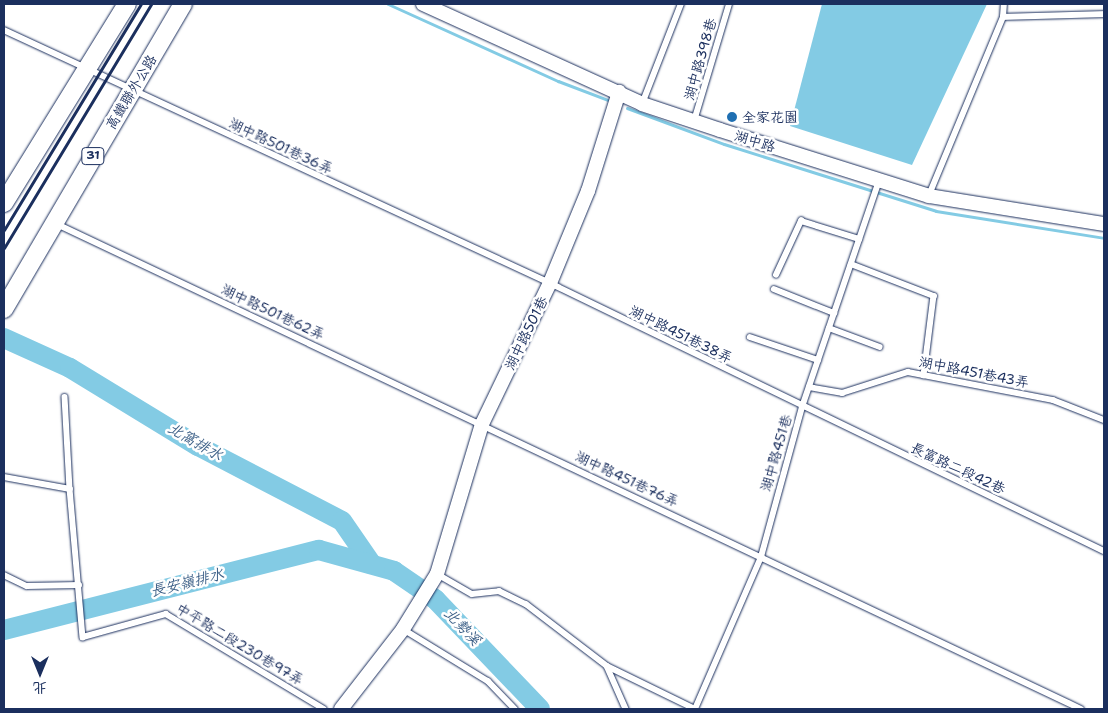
<!DOCTYPE html>
<meta charset="utf-8">
<style>
body{margin:0}
#map{position:relative;width:1108px;height:713px;overflow:hidden;background:#fff;font-family:"Shantell Sans","LXGW WenKai TC",sans-serif}
div>[style]{position:absolute}
.water>*{inset:0;background:#83cbe4}
.stream>*{height:3px;margin:-1.5px;padding:0 1.5px;transform-origin:1.5px;border-radius:1.5px;background:#83cbe4}
.river>*{height:20px;margin:-10px;padding:0 10px;transform-origin:10px;border-radius:10px;background:#83cbe4}
.roads{filter:drop-shadow(0 0 1px #1b2f5e) drop-shadow(0 0 1px #1b2f5e)}
.service>*{height:5.5px;margin:-2.75px;padding:0 2.75px;transform-origin:2.75px;border-radius:2.75px;background:#fff}
.tertiary>*{height:14px;margin:-7px;padding:0 7px;transform-origin:7px;border-radius:7px;background:#fff}
.primary>*{height:18px;margin:-9px;padding:0 9px;transform-origin:9px;border-radius:9px;background:#fff}
.rail>*{height:3px;margin:-1.5px;padding:0 1.5px;transform-origin:1.5px;border-radius:1.5px;background:#1b2f5e}
.dots>*{width:14px;height:14px;translate:-50% -50%;box-sizing:border-box;border:2px solid #fff;border-radius:50%}
span{translate:-50% -50%;white-space:nowrap;text-align:center;line-height:1.15;-webkit-text-stroke:5px #fff;paint-order:stroke}
.shield-label span{padding:1px 4px;background:#fff;border:1px solid;border-radius:4px;-webkit-text-stroke-width:0}
.shield-label{font-size:12px;color:#1b2f5e;font-weight:700}
.street-label{font-size:14px;color:#1b2f5e}
.poi-label{font-size:14px;color:#1b2f5e}
.left{translate:0 -50%;text-align:left}
.water-label{font-size:15px;color:#3a5e86;font-style:italic}
.frame{position:absolute;inset:0;border:5px solid #1b2f5e;pointer-events:none}
.north{position:absolute;left:15px;top:648px;width:50px;height:50px;-webkit-text-stroke:4px #fff;paint-order:stroke;rotate:180deg;font-size:14px;font-weight:700;line-height:20px;text-align:center;color:#1b2f5e}
.north::after{content:'';display:block;margin:auto;width:18px;height:22px;background:#1b2f5e;clip-path:polygon(50% 0,100% 100%,50% 72%,0 100%)}
</style>
<div id="map">
<div class="water">
<div style="clip-path:polygon(822px 4px,987px 4px,912px 165px,790px 126px)"></div>
</div>
<div class="stream">
<div style="left:388px;top:4px;width:187px;rotate:24.4deg"></div>
<div style="left:558px;top:81px;width:53px;rotate:20.8deg"></div>
<div style="left:627px;top:108px;width:103px;rotate:20.4deg"></div>
<div style="left:724px;top:144px;width:222px;rotate:17.5deg"></div>
<div style="left:936px;top:211px;width:170px;rotate:9.1deg"></div>
</div>
<div class="river">
<div style="left:4px;top:338px;width:72px;rotate:24.4deg"></div>
<div style="left:70px;top:368px;width:150px;rotate:31.4deg"></div>
<div style="left:198px;top:446px;width:162px;rotate:27.5deg"></div>
<div style="left:342px;top:521px;width:51px;rotate:55.4deg"></div>
<div style="left:4px;top:630px;width:325px;rotate:-14.3deg"></div>
<div style="left:319px;top:550px;width:78px;rotate:15.6deg"></div>
<div style="left:394px;top:571px;width:50px;rotate:34.3deg"></div>
<div style="left:435px;top:599px;width:152px;rotate:46.3deg"></div>
</div>
<div class="roads">
<div class="service">
<div style="left:1003px;top:17px;width:101px;rotate:-1.7deg"></div>
<div style="left:4px;top:30px;width:602px;rotate:24.86deg"></div>
<div style="left:550px;top:283px;width:615px;rotate:25.82deg"></div>
<div style="left:642px;top:104px;width:107px;rotate:-68.7deg"></div>
<div style="left:694px;top:121px;width:122px;rotate:-73.3deg"></div>
<div style="left:929px;top:195px;width:193px;rotate:-67.4deg"></div>
<div style="left:1003px;top:17px;width:13px;rotate:-86deg"></div>
<div style="left:57px;top:224px;width:1133px;rotate:25.34deg"></div>
<div style="left:851px;top:264px;width:89px;rotate:21.1deg"></div>
<div style="left:934px;top:296px;width:80px;rotate:97.2deg"></div>
<div style="left:776px;top:275px;width:60px;rotate:-65.2deg"></div>
<div style="left:801px;top:221px;width:61px;rotate:17.2deg"></div>
<div style="left:774px;top:289px;width:65px;rotate:21.8deg"></div>
<div style="left:829px;top:328px;width:54px;rotate:20.4deg"></div>
<div style="left:750px;top:337px;width:72px;rotate:18.7deg"></div>
<div style="left:809px;top:387px;width:34px;rotate:10deg"></div>
<div style="left:842px;top:393px;width:69px;rotate:-17.7deg"></div>
<div style="left:908px;top:372px;width:148px;rotate:10.9deg"></div>
<div style="left:1053px;top:400px;width:55px;rotate:21.4deg"></div>
<div style="left:65px;top:397px;width:92px;rotate:86.9deg"></div>
<div style="left:4px;top:477px;width:67px;rotate:10.3deg"></div>
<div style="left:70px;top:489px;width:149px;rotate:85deg"></div>
<div style="left:83px;top:637px;width:86px;rotate:-15.5deg"></div>
<div style="left:166px;top:614px;width:184px;rotate:31deg"></div>
<div style="left:437px;top:574px;width:40px;rotate:29.7deg"></div>
<div style="left:472px;top:594px;width:27px;rotate:-6deg"></div>
<div style="left:499px;top:591px;width:30px;rotate:26deg"></div>
<div style="left:526px;top:604px;width:102px;rotate:37.4deg"></div>
<div style="left:607px;top:666px;width:98px;rotate:26deg"></div>
<div style="left:4px;top:575px;width:25px;rotate:26deg"></div>
<div style="left:27px;top:586px;width:52px;rotate:-1.1deg"></div>
<div style="left:403px;top:629px;width:100px;rotate:31.5deg"></div>
<div style="left:488px;top:681px;width:39px;rotate:46deg"></div>
<div style="left:607px;top:666px;width:47px;rotate:66.2deg"></div>
<div style="left:695px;top:709px;width:166px;rotate:-66.5deg"></div>
<div style="left:761px;top:557px;width:156px;rotate:-74.7deg"></div>
<div style="left:802px;top:407px;width:239px;rotate:-71.2deg"></div>
</div>
<div class="tertiary">
<div style="left:423px;top:4px;width:241px;rotate:24.5deg"></div>
<div style="left:642px;top:104px;width:82px;rotate:18.4deg"></div>
<div style="left:720px;top:130px;width:219px;rotate:17.5deg"></div>
<div style="left:929px;top:196px;width:177px;rotate:9.1deg"></div>
<div style="left:341px;top:709px;width:101px;rotate:-52.2deg"></div>
<div style="left:403px;top:629px;width:65px;rotate:-58.3deg"></div>
<div style="left:437px;top:574px;width:157px;rotate:-73.3deg"></div>
<div style="left:482px;top:424px;width:157px;rotate:-64.3deg"></div>
<div style="left:550px;top:283px;width:100px;rotate:-67.6deg"></div>
<div style="left:588px;top:191px;width:104px;rotate:-72.6deg"></div>
</div>
<div class="primary">
<div style="left:4px;top:203px;width:234px;rotate:-58.3deg"></div>
<div style="left:4px;top:309px;width:354px;rotate:-59.6deg"></div>
</div>
</div>
<div class="rail">
<div style="left:4px;top:230px;width:264px;rotate:-58.8deg"></div>
<div style="left:4px;top:248px;width:285px;rotate:-58.9deg"></div>
</div>
<div class="dots">
<div style="left:732px;top:117px;background:#1f6fb2"></div>
</div>
<div class="shield-label">
<span style="left:93px;top:156px">31</span>
</div>
<div class="street-label">
<span style="left:700px;top:59px;rotate:-74deg">湖中路398巷</span>
<span style="left:131px;top:92px;rotate:-59deg">高鐵聯外公路</span>
<span style="left:755px;top:141px;rotate:17deg">湖中路</span>
<span style="left:281px;top:146px;rotate:25deg">湖中路501巷36弄</span>
<span style="left:273px;top:312px;rotate:25deg">湖中路501巷62弄</span>
<span style="left:526px;top:333px;rotate:-64deg">湖中路501巷</span>
<span style="left:681px;top:334px;rotate:26deg">湖中路451巷38弄</span>
<span style="left:974px;top:372px;rotate:11deg">湖中路451巷43弄</span>
<span style="left:776px;top:453px;rotate:-74deg">湖中路451巷</span>
<span style="left:958px;top:468px;rotate:25deg">長富路二段42巷</span>
<span style="left:627px;top:479px;rotate:25deg">湖中路451巷76弄</span>
<span style="left:240px;top:644px;rotate:31deg">中平路二段230巷97弄</span>
</div>
<div class="poi-label">
<span class="left" style="left:742px;top:117px">全家花園</span>
</div>
<div class="water-label">
<span style="left:195px;top:442px;rotate:30deg">北窩排水</span>
<span style="left:187px;top:583px;rotate:-14deg">長安嶺排水</span>
<span style="left:462px;top:627px;rotate:46deg">北勢溪</span>
</div>
<div class="frame"></div>
<div class="north">北</div>
</div>
